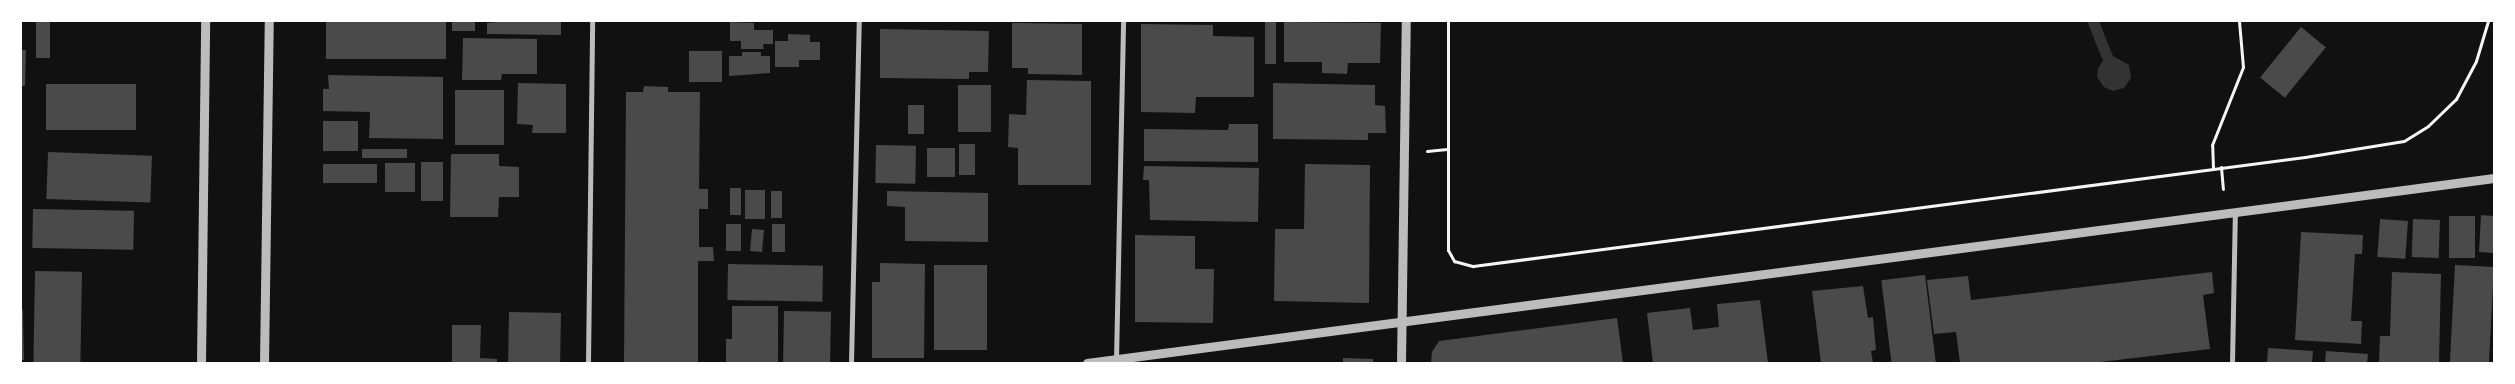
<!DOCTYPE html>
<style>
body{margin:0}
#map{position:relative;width:2515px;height:384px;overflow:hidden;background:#111;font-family:Quicksand,sans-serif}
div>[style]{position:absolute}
.water>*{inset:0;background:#333}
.building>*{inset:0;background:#4a4a4a;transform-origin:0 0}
.path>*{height:3px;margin:-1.5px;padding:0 1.5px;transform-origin:1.5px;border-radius:1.5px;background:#f5f5f5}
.minor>*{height:5px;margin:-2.5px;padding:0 2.5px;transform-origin:2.5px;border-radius:2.5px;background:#bcbcbc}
.tertiary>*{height:9px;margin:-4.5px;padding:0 4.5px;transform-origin:4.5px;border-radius:4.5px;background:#bcbcbc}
span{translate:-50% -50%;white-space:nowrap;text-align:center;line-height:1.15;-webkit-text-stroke:4px #fff;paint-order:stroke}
.frame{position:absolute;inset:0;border:22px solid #fff;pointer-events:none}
</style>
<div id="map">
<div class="water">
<div style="clip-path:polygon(2087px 21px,2099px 21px,2113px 56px,2129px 65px,2131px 78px,2124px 88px,2113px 91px,2104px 87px,2097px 77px,2098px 68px,2103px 61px)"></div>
</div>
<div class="building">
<div style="left:36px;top:21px;width:14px;height:37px"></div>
<div style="left:326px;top:21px;width:120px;height:38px"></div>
<div style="left:452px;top:21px;width:23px;height:10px"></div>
<div style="clip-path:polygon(509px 21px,561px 21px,561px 35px,487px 34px,487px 23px)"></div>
<div style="left:1265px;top:21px;width:11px;height:43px"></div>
<div style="clip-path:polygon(730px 22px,754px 23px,754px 30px,773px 30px,773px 44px,763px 44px,764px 49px,741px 49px,741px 41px,730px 41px)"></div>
<div style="clip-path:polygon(1284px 22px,1381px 23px,1380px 63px,1348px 63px,1347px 74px,1322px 73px,1322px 62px,1284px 62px)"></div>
<div style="clip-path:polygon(1012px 23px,1082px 24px,1082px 75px,1028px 74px,1028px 68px,1012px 68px)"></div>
<div style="clip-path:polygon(1141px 24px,1213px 25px,1213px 36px,1254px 37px,1254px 97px,1196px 97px,1195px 113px,1141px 112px)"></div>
<div style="left:2301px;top:27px;width:32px;height:65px;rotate:39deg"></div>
<div style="clip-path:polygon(880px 29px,989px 31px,988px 72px,969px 72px,969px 79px,880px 78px)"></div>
<div style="clip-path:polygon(788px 34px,810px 35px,810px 42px,820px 42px,820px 60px,799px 60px,799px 67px,775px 67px,775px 41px,788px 41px)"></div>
<div style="clip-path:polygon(463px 38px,537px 39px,537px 74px,502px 74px,501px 80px,462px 80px)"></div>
<div style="clip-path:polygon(21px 50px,26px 50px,25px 86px,21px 86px)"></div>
<div style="left:689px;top:51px;width:33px;height:31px"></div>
<div style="clip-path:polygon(742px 52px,761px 52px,761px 56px,770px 56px,770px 73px,729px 76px,729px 56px,742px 56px)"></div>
<div style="clip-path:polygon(328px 75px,443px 77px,443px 139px,369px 138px,370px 112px,323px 111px,323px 89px,329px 89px)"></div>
<div style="clip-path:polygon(1027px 80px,1091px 81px,1091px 185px,1018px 185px,1018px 148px,1008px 147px,1009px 114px,1026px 115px)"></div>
<div style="clip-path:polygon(518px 83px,566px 84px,566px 133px,532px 133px,533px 125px,517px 124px)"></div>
<div style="clip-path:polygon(1273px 83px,1375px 85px,1375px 105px,1385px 106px,1386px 133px,1368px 133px,1368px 140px,1273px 139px)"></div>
<div style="left:46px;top:84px;width:90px;height:46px"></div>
<div style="left:958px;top:85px;width:33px;height:47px"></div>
<div style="clip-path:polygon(644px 86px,668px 87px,668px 92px,700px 92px,699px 189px,708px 189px,708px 209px,699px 209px,699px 247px,713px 247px,714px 261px,698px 261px,698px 363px,624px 363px,626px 92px,643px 92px)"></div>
<div style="left:455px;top:90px;width:49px;height:55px"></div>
<div style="left:908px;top:105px;width:16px;height:29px"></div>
<div style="left:323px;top:121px;width:35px;height:30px"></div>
<div style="clip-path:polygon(1229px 124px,1258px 124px,1258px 162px,1144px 161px,1144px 129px,1228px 130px)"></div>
<div style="left:959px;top:144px;width:16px;height:31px"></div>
<div style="left:876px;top:145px;width:40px;height:38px;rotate:1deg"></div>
<div style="left:927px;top:148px;width:28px;height:29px"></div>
<div style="left:362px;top:149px;width:45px;height:9px"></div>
<div style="left:48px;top:152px;width:104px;height:47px;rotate:2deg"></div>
<div style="clip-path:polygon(451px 154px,499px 154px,499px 166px,519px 167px,519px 197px,499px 197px,498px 217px,450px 217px)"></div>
<div style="left:421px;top:162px;width:22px;height:39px"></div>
<div style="left:385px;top:163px;width:30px;height:29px"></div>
<div style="left:323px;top:164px;width:54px;height:19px"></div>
<div style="clip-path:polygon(1305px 164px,1370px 165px,1369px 303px,1274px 301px,1275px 229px,1304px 229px)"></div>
<div style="clip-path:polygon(1144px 166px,1259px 168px,1258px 222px,1150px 220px,1149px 180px,1143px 180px)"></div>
<div style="left:730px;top:188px;width:11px;height:27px"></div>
<div style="left:745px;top:190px;width:20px;height:29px"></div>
<div style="left:771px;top:191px;width:11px;height:27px"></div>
<div style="clip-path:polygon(887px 191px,988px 193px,988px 242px,905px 241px,905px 207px,887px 206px)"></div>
<div style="left:33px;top:209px;width:101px;height:39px;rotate:1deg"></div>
<div style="clip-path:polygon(2481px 215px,2494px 216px,2494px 253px,2479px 252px)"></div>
<div style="left:2449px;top:216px;width:26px;height:42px"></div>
<div style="left:2380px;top:219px;width:28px;height:38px;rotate:4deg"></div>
<div style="left:2413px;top:219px;width:27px;height:38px;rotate:2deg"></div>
<div style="left:726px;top:224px;width:15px;height:27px"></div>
<div style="left:772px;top:224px;width:13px;height:28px"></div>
<div style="left:752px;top:229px;width:12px;height:22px;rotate:5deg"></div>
<div style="clip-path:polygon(2301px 232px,2363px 235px,2362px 254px,2355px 254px,2351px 321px,2362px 321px,2361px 344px,2295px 340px)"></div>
<div style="clip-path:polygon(1135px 235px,1195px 236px,1195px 269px,1214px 269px,1213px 323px,1135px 322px)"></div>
<div style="clip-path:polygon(880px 263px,925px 264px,924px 358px,872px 358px,872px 282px,880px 282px)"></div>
<div style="left:728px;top:264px;width:95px;height:36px;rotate:1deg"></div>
<div style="left:934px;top:265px;width:53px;height:85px"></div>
<div style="left:2455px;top:265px;width:39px;height:98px;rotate:3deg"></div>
<div style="left:35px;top:271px;width:47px;height:92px;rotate:1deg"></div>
<div style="clip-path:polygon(2212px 272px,2214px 293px,2203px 295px,2210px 349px,2092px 363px,1960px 363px,1956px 332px,1934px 334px,1927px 280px,1968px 276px,1971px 300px)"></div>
<div style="clip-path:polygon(2392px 272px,2441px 274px,2439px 363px,2379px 363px,2380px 336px,2390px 336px)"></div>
<div style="left:1925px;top:275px;width:89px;height:44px;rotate:83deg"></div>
<div style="clip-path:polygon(1863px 286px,1868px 318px,1873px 317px,1876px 350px,1871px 351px,1873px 363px,1821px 363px,1812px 291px)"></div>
<div style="clip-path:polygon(1760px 300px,1768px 363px,1653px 363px,1647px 313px,1690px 308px,1693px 330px,1719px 327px,1717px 304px)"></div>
<div style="clip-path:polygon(732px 306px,778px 306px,778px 363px,726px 363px,726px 339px,732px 339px)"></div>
<div style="clip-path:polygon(21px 309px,23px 309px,24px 360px,21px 360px)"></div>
<div style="left:784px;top:311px;width:47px;height:52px;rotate:1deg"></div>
<div style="left:509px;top:312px;width:52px;height:51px;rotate:1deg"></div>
<div style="clip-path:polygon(1617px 318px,1623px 363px,1431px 363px,1432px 352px,1439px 341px)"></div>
<div style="clip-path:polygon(452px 325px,481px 325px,480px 358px,497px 359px,497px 363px,452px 363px)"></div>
<div style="clip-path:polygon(2268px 348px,2313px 351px,2312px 363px,2267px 363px)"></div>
<div style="clip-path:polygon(2326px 351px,2368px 354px,2367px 363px,2325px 363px)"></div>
<div style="clip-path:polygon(1343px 358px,1373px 359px,1373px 363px,1343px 363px)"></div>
</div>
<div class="path">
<div style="left:1448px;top:21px;width:229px;rotate:90deg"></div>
<div style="left:1448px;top:250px;width:13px;rotate:61deg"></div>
<div style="left:1454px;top:261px;width:20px;rotate:15deg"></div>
<div style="left:1473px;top:266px;width:839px;rotate:-7.46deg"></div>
<div style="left:2305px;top:157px;width:100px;rotate:-9.2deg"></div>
<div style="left:2404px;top:141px;width:28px;rotate:-32deg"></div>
<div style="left:2428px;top:126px;width:39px;rotate:-44deg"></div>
<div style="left:2456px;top:99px;width:43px;rotate:-62.2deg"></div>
<div style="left:2476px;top:61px;width:42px;rotate:-73.3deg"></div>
<div style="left:1427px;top:151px;width:20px;rotate:-6deg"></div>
<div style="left:2221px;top:167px;width:22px;rotate:85deg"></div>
<div style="left:2213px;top:168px;width:23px;rotate:-92deg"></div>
<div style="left:2212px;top:145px;width:84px;rotate:-68.3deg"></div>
<div style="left:2243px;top:67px;width:46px;rotate:-95deg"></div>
</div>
<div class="minor">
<div style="left:1116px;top:360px;width:339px;rotate:-88.8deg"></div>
<div style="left:588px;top:363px;width:342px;rotate:-89.3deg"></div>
<div style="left:851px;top:363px;width:342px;rotate:-88.7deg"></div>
<div style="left:2232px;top:363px;width:151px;rotate:-88.9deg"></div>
</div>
<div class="tertiary">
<div style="left:201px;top:363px;width:342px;rotate:-89.3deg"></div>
<div style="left:264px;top:363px;width:342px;rotate:-89.2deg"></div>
<div style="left:1087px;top:363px;width:1419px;rotate:-7.49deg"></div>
<div style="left:1401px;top:363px;width:342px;rotate:-89.2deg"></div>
</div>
<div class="frame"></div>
</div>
